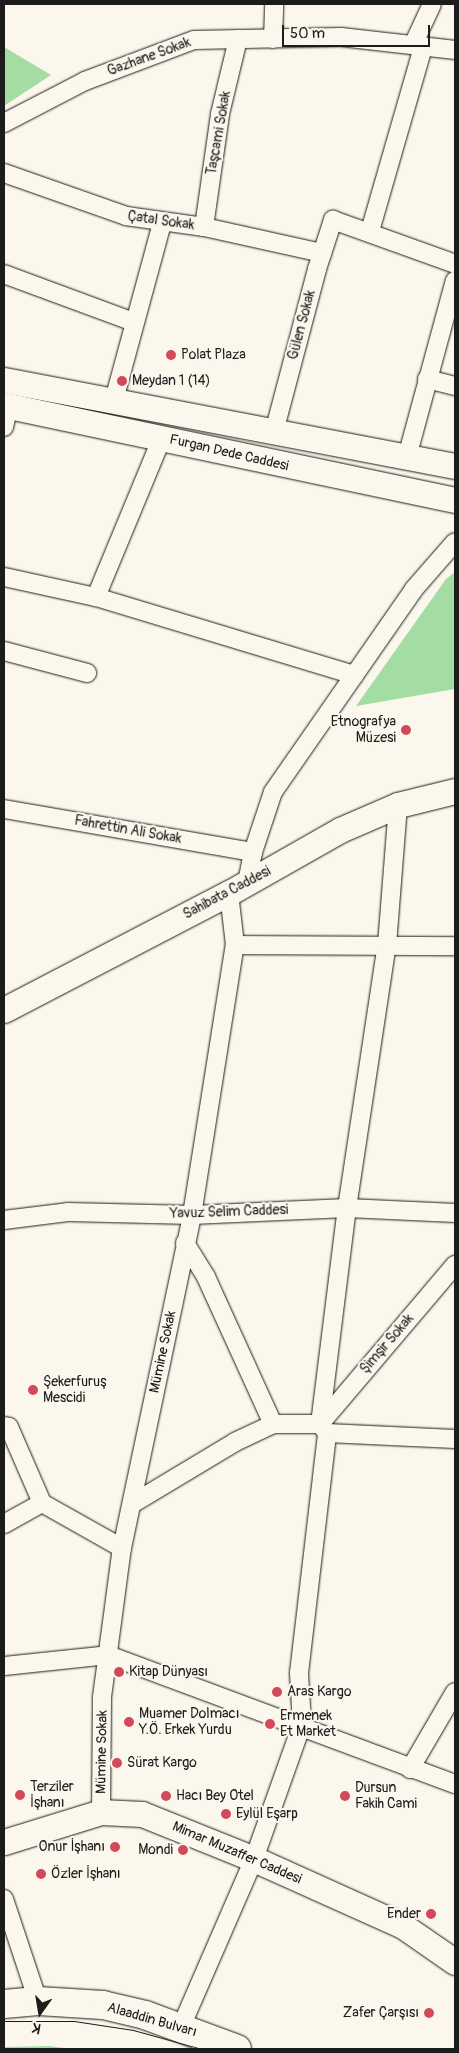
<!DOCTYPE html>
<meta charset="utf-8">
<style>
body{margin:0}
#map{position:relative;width:459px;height:2053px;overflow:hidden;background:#fbf7ec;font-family:Pangolin,sans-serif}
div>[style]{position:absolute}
.green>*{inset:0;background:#a3dda3}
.roads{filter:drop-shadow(0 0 1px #1c1c1c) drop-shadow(0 0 1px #1c1c1c)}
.street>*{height:18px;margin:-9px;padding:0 9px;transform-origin:9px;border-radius:9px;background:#fbf7ec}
.secondary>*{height:25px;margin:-12.5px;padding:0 12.5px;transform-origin:12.5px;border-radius:12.5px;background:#fbf7ec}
.primary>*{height:28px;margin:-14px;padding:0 14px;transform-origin:14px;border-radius:14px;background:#fbf7ec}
.tram>*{height:1px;margin:-0.5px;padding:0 0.5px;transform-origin:0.5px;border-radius:0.5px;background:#1c1c1c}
.dots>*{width:14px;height:14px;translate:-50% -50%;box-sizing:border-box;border:2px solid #fbf7ec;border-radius:50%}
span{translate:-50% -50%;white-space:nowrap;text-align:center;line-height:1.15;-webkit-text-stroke:4px #fbf7ec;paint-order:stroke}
.street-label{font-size:14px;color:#1c1c1c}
.poi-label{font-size:14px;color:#1c1c1c}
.left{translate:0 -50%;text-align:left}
.right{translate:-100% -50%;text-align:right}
.frame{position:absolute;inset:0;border:5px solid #1c1c1c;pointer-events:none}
.north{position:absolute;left:15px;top:1988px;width:50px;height:50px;-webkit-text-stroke:4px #fbf7ec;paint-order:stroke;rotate:193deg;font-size:14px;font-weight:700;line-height:20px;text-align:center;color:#1c1c1c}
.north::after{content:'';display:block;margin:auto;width:18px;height:22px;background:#1c1c1c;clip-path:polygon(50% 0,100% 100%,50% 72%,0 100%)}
.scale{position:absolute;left:282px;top:25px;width:148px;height:22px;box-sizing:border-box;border:2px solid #1c1c1c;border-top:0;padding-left:6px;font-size:15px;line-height:18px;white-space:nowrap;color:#1c1c1c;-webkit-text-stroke:4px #fbf7ec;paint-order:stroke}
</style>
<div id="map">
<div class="green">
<div style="clip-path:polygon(4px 47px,51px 75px,4px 106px)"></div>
<div style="clip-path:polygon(455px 572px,455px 689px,356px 706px,446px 579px)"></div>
<div style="clip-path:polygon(49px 2046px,72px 2049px,4px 2049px,4px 2047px)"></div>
</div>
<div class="roads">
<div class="street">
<div style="left:273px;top:39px;width:35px;rotate:-88deg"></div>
<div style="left:413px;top:45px;width:45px;rotate:-65.1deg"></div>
<div style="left:4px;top:123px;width:91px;rotate:-27.4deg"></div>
<div style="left:85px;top:81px;width:116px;rotate:-20.6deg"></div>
<div style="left:194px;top:40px;width:147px;rotate:-1.2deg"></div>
<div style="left:341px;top:37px;width:115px;rotate:6.5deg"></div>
<div style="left:4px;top:173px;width:129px;rotate:19.4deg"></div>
<div style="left:126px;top:216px;width:79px;rotate:8deg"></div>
<div style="left:204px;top:227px;width:121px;rotate:12.4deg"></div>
<div style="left:204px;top:227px;width:114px;rotate:-81.9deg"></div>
<div style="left:220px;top:114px;width:77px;rotate:-76.5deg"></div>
<div style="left:370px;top:231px;width:191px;rotate:-73.9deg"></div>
<div style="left:4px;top:274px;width:139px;rotate:20.3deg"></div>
<div style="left:427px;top:379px;width:29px;rotate:14deg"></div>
<div style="left:114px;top:400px;width:183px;rotate:-74.8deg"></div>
<div style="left:4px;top:427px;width:22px;rotate:-77deg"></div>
<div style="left:274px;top:432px;width:169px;rotate:-75.2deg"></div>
<div style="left:317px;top:269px;width:52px;rotate:-71.9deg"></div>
<div style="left:333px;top:220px;width:130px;rotate:19.8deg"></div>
<div style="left:407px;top:457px;width:183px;rotate:-74.8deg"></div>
<div style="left:4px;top:577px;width:94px;rotate:12.3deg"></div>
<div style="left:96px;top:597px;width:270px;rotate:16.8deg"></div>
<div style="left:96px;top:597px;width:172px;rotate:-67.5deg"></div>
<div style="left:4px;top:651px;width:86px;rotate:14.8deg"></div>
<div style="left:4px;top:809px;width:253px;rotate:9.8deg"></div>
<div style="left:247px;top:883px;width:32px;rotate:-79deg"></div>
<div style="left:253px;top:852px;width:63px;rotate:-71.6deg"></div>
<div style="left:273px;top:792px;width:247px;rotate:-55.2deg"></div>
<div style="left:414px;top:589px;width:62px;rotate:-48.9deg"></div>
<div style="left:235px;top:945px;width:220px;rotate:0.3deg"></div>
<div style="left:4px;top:1220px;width:64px;rotate:-7.1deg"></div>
<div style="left:68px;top:1212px;width:124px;rotate:1.4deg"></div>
<div style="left:192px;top:1215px;width:155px;rotate:-2.6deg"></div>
<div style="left:347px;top:1208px;width:108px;rotate:2.7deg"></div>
<div style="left:185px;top:1243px;width:40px;rotate:58deg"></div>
<div style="left:206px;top:1277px;width:162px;rotate:65.5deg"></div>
<div style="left:4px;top:1426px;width:5px;rotate:11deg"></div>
<div style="left:9px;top:1427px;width:83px;rotate:66.5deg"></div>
<div style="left:42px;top:1503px;width:92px;rotate:29.4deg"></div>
<div style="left:327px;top:1433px;width:128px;rotate:2.7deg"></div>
<div style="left:132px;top:1504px;width:120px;rotate:-31deg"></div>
<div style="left:235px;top:1442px;width:42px;rotate:-25.3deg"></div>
<div style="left:273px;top:1424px;width:47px"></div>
<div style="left:320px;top:1424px;width:209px;rotate:-49.7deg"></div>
<div style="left:4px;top:1524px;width:43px;rotate:-28.9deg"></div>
<div style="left:4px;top:1666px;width:105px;rotate:-6deg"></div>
<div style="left:108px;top:1655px;width:370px;rotate:20.4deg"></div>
<div style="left:410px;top:1769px;width:89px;rotate:-59.7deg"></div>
<div style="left:101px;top:1812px;width:115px;rotate:-89.5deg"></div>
<div style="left:102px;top:1697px;width:150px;rotate:-82.4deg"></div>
<div style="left:122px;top:1548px;width:340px;rotate:-78.1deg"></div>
<div style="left:192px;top:1215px;width:273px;rotate:-81deg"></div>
<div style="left:235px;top:945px;width:52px;rotate:-96.6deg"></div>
<div style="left:4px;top:1899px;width:108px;rotate:71.6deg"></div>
<div style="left:181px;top:2027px;width:183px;rotate:-66.5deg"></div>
<div style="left:254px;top:1859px;width:143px;rotate:-70.4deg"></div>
<div style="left:302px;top:1724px;width:51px;rotate:-93.4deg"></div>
<div style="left:299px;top:1673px;width:242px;rotate:-83.3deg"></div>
<div style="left:327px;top:1433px;width:11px;rotate:-128deg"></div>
<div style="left:320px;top:1424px;width:218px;rotate:-82.9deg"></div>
<div style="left:347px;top:1208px;width:266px;rotate:-81.4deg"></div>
<div style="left:387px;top:945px;width:140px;rotate:-85.5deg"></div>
</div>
<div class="secondary">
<div style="left:4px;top:380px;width:459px;rotate:10.8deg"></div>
<div style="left:4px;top:405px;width:461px;rotate:11.9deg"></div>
<div style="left:4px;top:1010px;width:254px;rotate:-27.5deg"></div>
<div style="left:229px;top:893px;width:128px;rotate:-29.6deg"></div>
<div style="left:340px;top:830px;width:63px;rotate:-23.3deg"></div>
<div style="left:398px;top:805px;width:59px;rotate:-13.8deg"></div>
<div style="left:4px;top:1842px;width:102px;rotate:-17.2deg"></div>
<div style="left:101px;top:1812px;width:41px;rotate:2.8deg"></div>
<div style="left:142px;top:1814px;width:121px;rotate:21.9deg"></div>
<div style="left:254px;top:1859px;width:163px;rotate:24.2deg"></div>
<div style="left:403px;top:1926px;width:63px;rotate:34.7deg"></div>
</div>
<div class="primary">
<div style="left:4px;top:2004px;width:34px;rotate:-5deg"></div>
<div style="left:38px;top:2001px;width:65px;rotate:3.5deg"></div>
<div style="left:103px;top:2005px;width:43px;rotate:13.4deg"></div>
<div style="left:145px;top:2015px;width:98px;rotate:20.3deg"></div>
</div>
</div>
<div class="tram">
<div style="left:4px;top:2021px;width:70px"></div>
<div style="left:74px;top:2021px;width:60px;rotate:8.7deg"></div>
<div style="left:133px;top:2030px;width:72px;rotate:15.4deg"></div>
</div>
<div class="dots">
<div style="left:171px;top:355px;background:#d1495b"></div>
<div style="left:122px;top:381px;background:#d1495b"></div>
<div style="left:406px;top:730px;background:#d1495b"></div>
<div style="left:33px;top:1390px;background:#d1495b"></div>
<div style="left:119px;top:1672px;background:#d1495b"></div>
<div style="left:277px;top:1692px;background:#d1495b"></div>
<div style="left:129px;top:1722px;background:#d1495b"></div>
<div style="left:270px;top:1724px;background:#d1495b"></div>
<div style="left:117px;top:1763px;background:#d1495b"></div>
<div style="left:20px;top:1795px;background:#d1495b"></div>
<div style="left:166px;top:1796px;background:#d1495b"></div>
<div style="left:345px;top:1796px;background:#d1495b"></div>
<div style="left:226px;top:1814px;background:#d1495b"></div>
<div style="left:115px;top:1847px;background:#d1495b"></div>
<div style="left:183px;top:1850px;background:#d1495b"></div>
<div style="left:41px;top:1874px;background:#d1495b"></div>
<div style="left:431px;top:1914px;background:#d1495b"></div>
<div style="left:429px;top:2013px;background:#d1495b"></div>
</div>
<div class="street-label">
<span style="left:149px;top:57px;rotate:-20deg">Gazhane Sokak</span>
<span style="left:219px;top:133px;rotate:-80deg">Taşcami Sokak</span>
<span style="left:161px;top:221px;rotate:8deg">Çatal Sokak</span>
<span style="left:302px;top:325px;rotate:-75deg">Gülen Sokak</span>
<span style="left:229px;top:453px;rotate:13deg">Furgan Dede Caddesi</span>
<span style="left:128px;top:830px;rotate:10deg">Fahrettin Ali Sokak</span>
<span style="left:227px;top:893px;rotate:-28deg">Sahibata Caddesi</span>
<span style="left:229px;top:1212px;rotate:-2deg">Yavuz Selim Caddesi</span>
<span style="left:387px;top:1344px;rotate:-49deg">Şimşir Sokak</span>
<span style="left:163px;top:1352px;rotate:-78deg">Mümine Sokak</span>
<span style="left:102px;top:1752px;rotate:-89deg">Mümine Sokak</span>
<span style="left:237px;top:1853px;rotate:23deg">Mimar Muzaffer Caddesi</span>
<span style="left:152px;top:2020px;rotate:16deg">Alaaddin Bulvarı</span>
</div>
<div class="poi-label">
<span class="left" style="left:181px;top:355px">Polat Plaza</span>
<span class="left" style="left:132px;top:381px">Meydan 1 (14)</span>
<span class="right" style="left:396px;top:730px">Etnografya<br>Müzesi</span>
<span class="left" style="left:43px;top:1390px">Şekerfuruş<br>Mescidi</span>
<span class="left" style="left:129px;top:1672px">Kitap Dünyası</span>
<span class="left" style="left:287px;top:1692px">Aras Kargo</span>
<span class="left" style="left:139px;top:1722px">Muamer Dolmacı<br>Y.Ö. Erkek Yurdu</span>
<span class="left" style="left:280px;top:1724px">Ermenek<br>Et Market</span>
<span class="left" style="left:127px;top:1763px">Sürat Kargo</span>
<span class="left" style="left:30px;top:1795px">Terziler<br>İşhanı</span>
<span class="left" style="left:355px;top:1796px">Dursun<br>Fakih Cami</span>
<span class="left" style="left:176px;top:1796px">Hacı Bey Otel</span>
<span class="left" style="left:236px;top:1814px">Eylül Eşarp</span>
<span class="right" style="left:105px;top:1847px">Onur İşhanı</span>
<span class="right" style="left:173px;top:1850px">Mondi</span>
<span class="left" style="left:51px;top:1874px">Özler İşhanı</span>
<span class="right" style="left:421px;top:1914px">Ender</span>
<span class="right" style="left:419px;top:2013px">Zafer Çarşısı</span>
</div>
<div class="frame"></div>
<div class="north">K</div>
<div class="scale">50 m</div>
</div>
